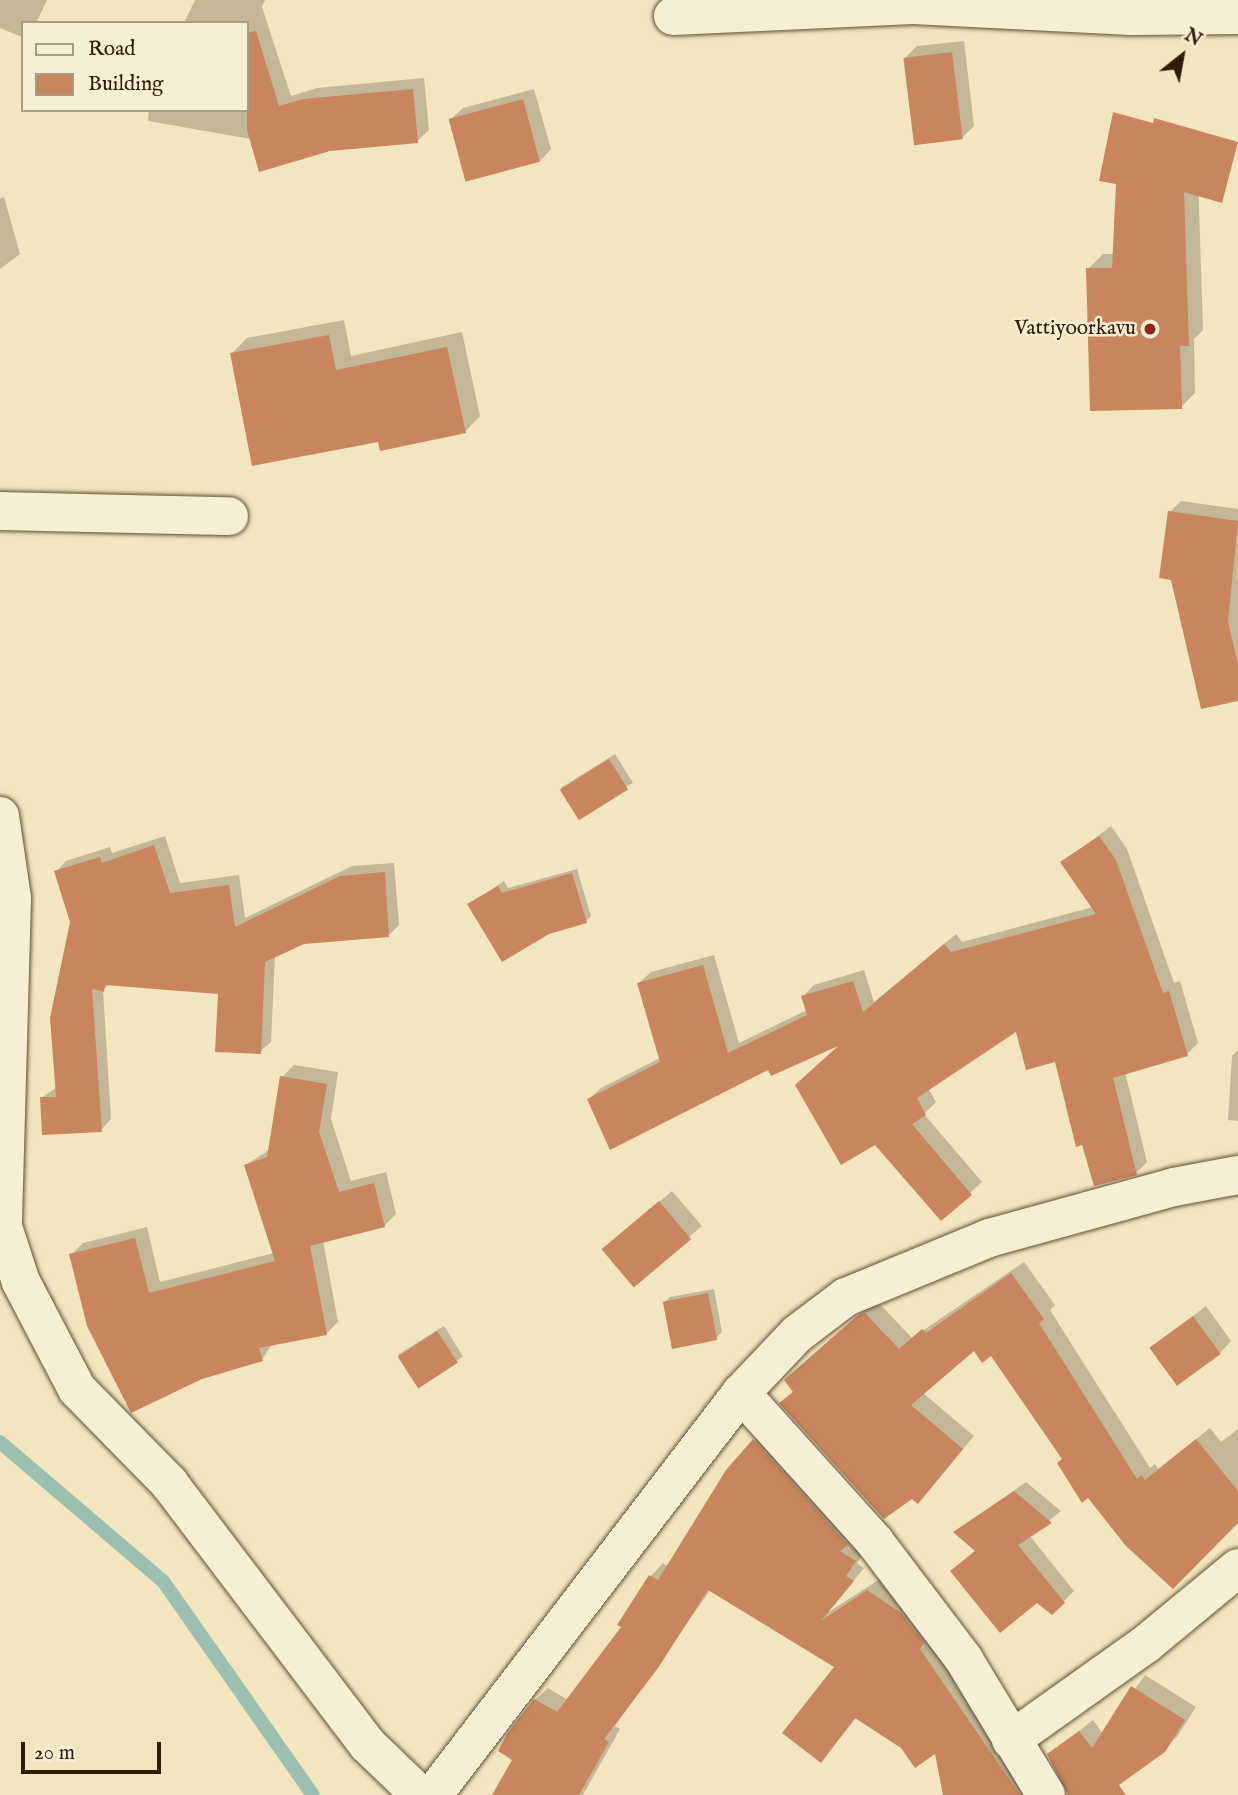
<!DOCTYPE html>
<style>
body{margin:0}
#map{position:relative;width:1238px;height:1795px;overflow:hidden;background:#f3e6be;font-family:"IM FELL English",serif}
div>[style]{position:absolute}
.shadow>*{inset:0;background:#0003;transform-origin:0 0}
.stream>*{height:14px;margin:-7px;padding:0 7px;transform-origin:7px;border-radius:7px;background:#9bc0b0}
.building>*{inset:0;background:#c8855e;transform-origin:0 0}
.roads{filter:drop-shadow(0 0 2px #624d35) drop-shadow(0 0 2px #624d35)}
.street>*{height:38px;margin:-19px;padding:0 19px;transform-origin:19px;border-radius:19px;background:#f7efd5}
.dots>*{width:19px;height:19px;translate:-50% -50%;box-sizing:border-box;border:4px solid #f7efd5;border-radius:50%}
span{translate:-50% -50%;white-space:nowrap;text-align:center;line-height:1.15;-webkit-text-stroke:5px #f7efd5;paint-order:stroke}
.poi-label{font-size:21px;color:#311a07}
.right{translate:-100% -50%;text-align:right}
.legend{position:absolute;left:21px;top:21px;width:228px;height:91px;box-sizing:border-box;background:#f7efd5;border:2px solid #a89a83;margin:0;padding:9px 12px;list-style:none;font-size:21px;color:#311a07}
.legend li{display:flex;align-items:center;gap:14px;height:35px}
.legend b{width:35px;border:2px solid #a89a83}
.north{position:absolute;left:1147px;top:21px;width:70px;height:70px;-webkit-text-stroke:5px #f7efd5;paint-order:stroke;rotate:31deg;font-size:19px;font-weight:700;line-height:28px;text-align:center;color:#311a07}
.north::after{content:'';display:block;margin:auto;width:24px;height:32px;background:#311a07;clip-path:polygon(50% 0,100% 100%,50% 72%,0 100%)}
.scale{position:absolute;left:21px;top:1742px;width:140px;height:32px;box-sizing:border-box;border:4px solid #311a07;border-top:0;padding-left:9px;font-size:21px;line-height:24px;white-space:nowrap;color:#311a07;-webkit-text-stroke:5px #f7efd5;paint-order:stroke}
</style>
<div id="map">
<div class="shadow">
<div style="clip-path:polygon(0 0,47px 0,36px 23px,23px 23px,22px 37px,0 28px)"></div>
<div style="clip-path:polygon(195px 0,265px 0,262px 7px,291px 96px,317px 88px,424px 78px,429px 130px,417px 141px,251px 139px,148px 121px,149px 110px,247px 110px,247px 23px,184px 23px)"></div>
<div style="clip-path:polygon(964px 41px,974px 126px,962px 138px,905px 58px,917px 46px)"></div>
<div style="clip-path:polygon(534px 89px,551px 149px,540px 161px,451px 119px,463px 108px)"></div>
<div style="clip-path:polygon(1197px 144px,1203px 330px,1194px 339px,1195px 393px,1181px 407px,1088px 269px,1103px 254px,1114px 254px)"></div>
<div style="clip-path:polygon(4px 197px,20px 254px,0 269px,0 199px)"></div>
<div style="clip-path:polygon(344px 320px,351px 356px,462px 332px,480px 416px,465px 432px,379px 439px,232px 353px,247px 338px)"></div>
<div style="clip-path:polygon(1181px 501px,1238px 509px,1238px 700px,1170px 512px)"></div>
<div style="left:615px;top:754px;width:34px;height:64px;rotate:58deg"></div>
<div style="clip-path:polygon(1111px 826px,1127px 849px,1174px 983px,1180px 981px,1198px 1043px,1187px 1054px,1125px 1072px,1147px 1162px,1136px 1173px,1057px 1060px,1017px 1029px,928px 1088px,936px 1102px,924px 1114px,982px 1182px,941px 1219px,843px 1042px,769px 1067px,589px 1099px,601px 1088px,660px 1058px,639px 983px,651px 972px,714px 955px,739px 1043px,807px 1010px,803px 996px,814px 985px,864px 970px,874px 1002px,956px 934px,962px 942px,1093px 907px,1062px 863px)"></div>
<div style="clip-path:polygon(165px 836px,180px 883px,239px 875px,245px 918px,352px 866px,394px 863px,399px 925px,389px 935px,303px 942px,275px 956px,271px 1042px,260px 1052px,220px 992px,109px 984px,103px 990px,111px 1119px,101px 1130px,41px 1098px,57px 1087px,72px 922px,56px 872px,66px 861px,110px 847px,112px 853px)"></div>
<div style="clip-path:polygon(577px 869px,591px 916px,586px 921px,470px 904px,504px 881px,508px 888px)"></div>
<div style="clip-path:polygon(1238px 1050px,1238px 1121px,1228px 1120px,1232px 1056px)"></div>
<div style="clip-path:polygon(294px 1065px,338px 1072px,331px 1119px,351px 1181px,386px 1172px,396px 1214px,384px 1226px,323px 1241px,338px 1322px,326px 1334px,272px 1344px,262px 1360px,71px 1255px,83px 1243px,147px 1227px,160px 1282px,274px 1253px,246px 1165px,270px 1149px,282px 1077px)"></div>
<div style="clip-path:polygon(672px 1191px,702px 1226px,634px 1284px,616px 1238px)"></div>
<div style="clip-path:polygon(1024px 1262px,1055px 1305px,1050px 1310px,1150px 1468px,1155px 1464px,1158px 1469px,1210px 1428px,1221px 1442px,1238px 1429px,1238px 1521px,1063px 1458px,991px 1354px,974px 1349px,923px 1393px,974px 1436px,930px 1489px,782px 1403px,794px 1390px,798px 1368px,871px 1304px,878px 1302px,912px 1338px)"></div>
<div style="clip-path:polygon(714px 1289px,722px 1332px,716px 1338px,665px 1302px,670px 1297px)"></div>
<div style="clip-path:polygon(1206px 1306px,1231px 1341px,1220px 1353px,1152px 1348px)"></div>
<div style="left:444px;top:1326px;width:36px;height:54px;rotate:58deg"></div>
<div style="clip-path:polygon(766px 1428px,867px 1548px,857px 1563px,864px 1568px,827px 1613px,880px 1579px,1043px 1795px,945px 1795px,936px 1751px,857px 1717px,821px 1761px,837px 1666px,711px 1589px,615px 1726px,620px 1729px,583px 1795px,494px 1795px,514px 1759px,535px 1700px,548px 1688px,568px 1700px,624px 1627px,620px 1624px,651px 1576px,663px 1563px,667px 1566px,727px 1471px)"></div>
<div style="clip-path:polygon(1026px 1482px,1061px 1511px,1030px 1536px,1074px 1591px,1052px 1613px,1037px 1600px,952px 1571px,976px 1550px,955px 1532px)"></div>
<div style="clip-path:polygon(1145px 1675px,1196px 1707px,1177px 1737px,1102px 1795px,1070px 1795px,1049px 1755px,1093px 1720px,1103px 1734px)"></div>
</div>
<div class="stream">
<div style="left:0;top:1442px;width:214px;rotate:40.5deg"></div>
<div style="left:163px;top:1581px;width:261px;rotate:55deg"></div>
</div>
<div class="building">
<div style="clip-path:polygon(256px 31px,279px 106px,303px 99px,413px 89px,418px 143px,330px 151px,259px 172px,247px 130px,247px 33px)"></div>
<div style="left:952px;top:52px;width:88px;height:49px;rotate:83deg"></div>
<div style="left:523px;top:99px;width:65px;height:77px;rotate:75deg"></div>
<div style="clip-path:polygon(1113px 112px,1153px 123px,1154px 118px,1238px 142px,1222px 203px,1184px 192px,1189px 346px,1180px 346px,1182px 409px,1090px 411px,1086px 268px,1112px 268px,1116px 184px,1099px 181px)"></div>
<div style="clip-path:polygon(329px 335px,336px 370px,447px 347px,466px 433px,380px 451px,378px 442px,252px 466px,230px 353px)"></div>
<div style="clip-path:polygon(1168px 511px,1238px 521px,1228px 621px,1238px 665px,1238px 701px,1201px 709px,1171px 580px,1159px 578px)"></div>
<div style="left:609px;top:759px;width:36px;height:58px;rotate:58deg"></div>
<div style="clip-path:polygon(1099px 836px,1116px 860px,1163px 993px,1169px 991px,1188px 1056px,1113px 1078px,1137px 1175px,1094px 1186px,1082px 1145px,1076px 1147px,1055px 1062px,1026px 1070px,1016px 1032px,917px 1098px,926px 1115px,912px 1124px,972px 1195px,941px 1221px,875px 1145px,841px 1165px,795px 1085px,838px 1046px,771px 1076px,768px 1070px,610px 1150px,587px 1099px,660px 1062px,637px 983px,703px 965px,728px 1053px,807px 1015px,801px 996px,853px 981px,863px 1012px,944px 944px,951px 952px,1096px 914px,1060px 862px)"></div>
<div style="clip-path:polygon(154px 845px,170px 893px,229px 885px,235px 927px,340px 876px,385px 872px,389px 937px,304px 944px,265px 962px,261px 1054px,215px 1052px,218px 994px,105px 985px,104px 992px,92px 989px,102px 1132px,42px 1135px,40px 1097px,56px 1097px,50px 1018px,70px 922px,54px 871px,100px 857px,102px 863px)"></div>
<div style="clip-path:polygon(572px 873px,587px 923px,549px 934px,502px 962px,467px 904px,498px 886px,502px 893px)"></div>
<div style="clip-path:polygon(280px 1076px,327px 1084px,319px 1132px,339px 1192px,374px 1183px,385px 1227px,310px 1246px,327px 1335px,259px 1348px,263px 1361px,202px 1379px,131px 1413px,87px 1326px,69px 1254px,135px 1238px,149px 1293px,275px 1261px,244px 1165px,267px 1157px)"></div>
<div style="left:659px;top:1201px;width:50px;height:75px;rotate:50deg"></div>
<div style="clip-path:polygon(1011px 1273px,1044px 1319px,1039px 1323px,1137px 1479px,1142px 1475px,1145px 1480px,1196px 1439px,1238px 1491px,1238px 1523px,1173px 1589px,1126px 1546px,1088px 1498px,1082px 1503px,1057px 1463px,1062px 1459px,991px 1356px,982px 1363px,974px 1351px,911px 1405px,963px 1449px,918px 1504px,912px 1499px,884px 1519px,779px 1403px,793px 1392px,784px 1380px,857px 1316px,865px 1313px,899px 1349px,922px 1329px,926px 1333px)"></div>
<div style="left:708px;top:1293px;width:48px;height:46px;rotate:79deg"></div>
<div style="left:1193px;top:1316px;width:47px;height:54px;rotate:54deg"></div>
<div style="left:437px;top:1331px;width:38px;height:47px;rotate:57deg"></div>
<div style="clip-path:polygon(753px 1439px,848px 1545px,840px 1551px,856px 1561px,846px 1576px,854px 1581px,821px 1621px,867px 1590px,901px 1613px,924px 1643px,920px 1649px,1020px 1795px,943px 1795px,935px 1754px,915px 1768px,901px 1748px,855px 1718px,821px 1763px,782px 1733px,834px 1667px,708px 1590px,658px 1668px,604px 1739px,609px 1742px,579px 1795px,492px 1795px,512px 1760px,498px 1751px,507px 1734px,534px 1699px,557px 1712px,621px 1627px,617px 1625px,649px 1575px,658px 1580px,726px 1470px)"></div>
<div style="clip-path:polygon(1014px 1491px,1052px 1523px,1018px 1545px,1065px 1603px,1052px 1615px,1037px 1603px,1000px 1633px,950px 1571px,975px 1551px,953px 1532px)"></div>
<div style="clip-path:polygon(1131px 1686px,1185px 1720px,1165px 1752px,1119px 1785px,1126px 1795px,1068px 1795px,1047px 1754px,1079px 1731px,1092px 1748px)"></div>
</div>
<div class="roads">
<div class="street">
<div style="left:673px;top:16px;width:240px;rotate:-2.6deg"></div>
<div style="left:913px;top:5px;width:218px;rotate:2.9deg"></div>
<div style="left:1131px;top:16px;width:107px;rotate:-0.5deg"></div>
<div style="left:0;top:511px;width:229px;rotate:1.3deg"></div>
<div style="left:0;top:816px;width:83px;rotate:81.7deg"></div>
<div style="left:12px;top:898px;width:329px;rotate:91.6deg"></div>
<div style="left:3px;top:1227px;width:58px;rotate:71.9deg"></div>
<div style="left:21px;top:1282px;width:121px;rotate:62.4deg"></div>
<div style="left:77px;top:1389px;width:132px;rotate:45.6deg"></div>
<div style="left:169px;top:1483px;width:329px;rotate:52.8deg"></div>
<div style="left:368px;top:1745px;width:72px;rotate:43.9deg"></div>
<div style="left:741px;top:1393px;width:81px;rotate:-46.5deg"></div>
<div style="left:797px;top:1334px;width:61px;rotate:-37.1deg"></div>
<div style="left:846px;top:1297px;width:155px;rotate:-22.4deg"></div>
<div style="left:989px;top:1238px;width:192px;rotate:-15.4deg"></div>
<div style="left:1174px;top:1187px;width:65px;rotate:-10.6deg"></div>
<div style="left:1011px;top:1740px;width:166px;rotate:-35.4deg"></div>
<div style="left:1146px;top:1644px;width:119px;rotate:-39.6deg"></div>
<div style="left:433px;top:1795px;width:506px;rotate:-52.54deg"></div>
<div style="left:741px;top:1393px;width:200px;rotate:48deg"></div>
<div style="left:875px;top:1542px;width:146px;rotate:52.8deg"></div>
<div style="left:963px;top:1658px;width:160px;rotate:58.8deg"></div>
</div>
</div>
<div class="dots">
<div style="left:1150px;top:329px;background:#8f2418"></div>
</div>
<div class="poi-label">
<span class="right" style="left:1136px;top:329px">Vattiyoorkavu</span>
</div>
<ul class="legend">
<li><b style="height:9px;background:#f7efd5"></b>Road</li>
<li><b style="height:19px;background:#c8855e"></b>Building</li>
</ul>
<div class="north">N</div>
<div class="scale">20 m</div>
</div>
